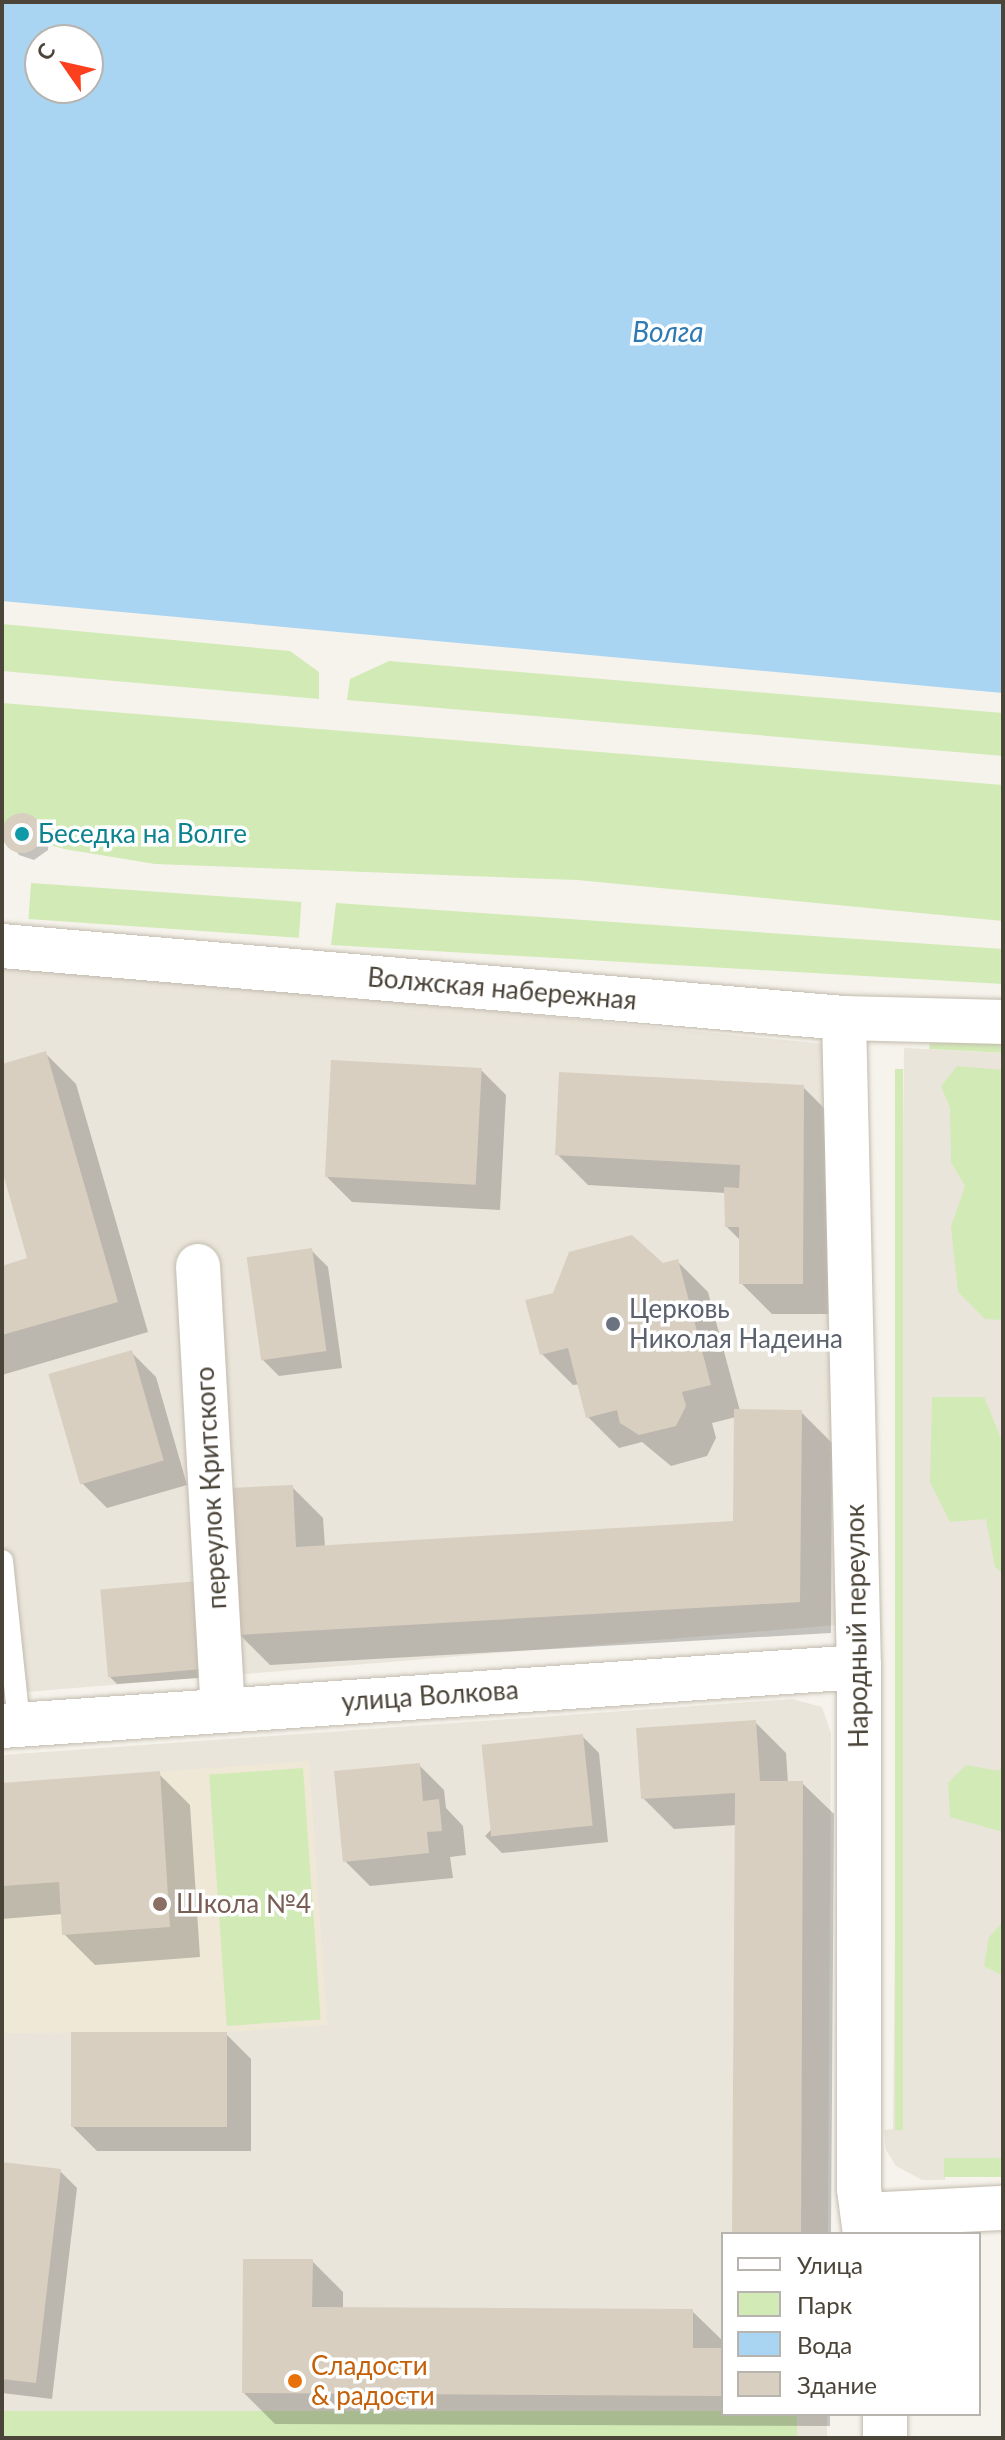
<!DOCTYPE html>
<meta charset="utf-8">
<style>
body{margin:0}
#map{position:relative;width:1005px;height:2440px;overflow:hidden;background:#f6f3ec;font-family:Lato,sans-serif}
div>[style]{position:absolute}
.residential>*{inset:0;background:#eae5da}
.education>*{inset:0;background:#efe8d6}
.green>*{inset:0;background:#d2eab5;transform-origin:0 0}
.water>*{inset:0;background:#a9d4f2}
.shadow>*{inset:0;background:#0003}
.building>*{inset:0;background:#d8cfc1;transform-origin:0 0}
.round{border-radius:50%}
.roads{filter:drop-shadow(0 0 2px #c2bbae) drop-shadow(0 0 2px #c2bbae)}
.service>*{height:22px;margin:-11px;padding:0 11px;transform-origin:11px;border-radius:11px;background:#fff}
.minor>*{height:44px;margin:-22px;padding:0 22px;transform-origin:22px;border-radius:22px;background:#fff}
.dots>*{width:22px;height:22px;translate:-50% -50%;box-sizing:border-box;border:4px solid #fff;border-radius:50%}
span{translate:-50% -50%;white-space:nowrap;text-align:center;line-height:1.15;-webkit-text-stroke:7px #fff;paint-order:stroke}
.culture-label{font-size:26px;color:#0d838f}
.left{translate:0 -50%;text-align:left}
.street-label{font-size:26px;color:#4b4439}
.worship-label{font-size:26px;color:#5b616d}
.education-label{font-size:26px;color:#785e54}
.food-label{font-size:26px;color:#c56008}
.water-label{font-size:28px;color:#2e7ab2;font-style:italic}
.frame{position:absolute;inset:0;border:4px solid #4b4439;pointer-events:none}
.legend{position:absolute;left:721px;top:2232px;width:260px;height:184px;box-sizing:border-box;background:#fff;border:2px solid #b7b4b0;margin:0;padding:10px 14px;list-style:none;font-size:24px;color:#4b4439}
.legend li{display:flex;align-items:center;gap:16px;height:40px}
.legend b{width:40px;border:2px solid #b7b4b0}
.north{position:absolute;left:24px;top:24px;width:80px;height:80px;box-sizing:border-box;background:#fff;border:2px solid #b7b4b0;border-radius:50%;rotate:304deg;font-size:22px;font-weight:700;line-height:32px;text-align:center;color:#4b4439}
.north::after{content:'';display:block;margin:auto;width:28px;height:36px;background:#fc3f1d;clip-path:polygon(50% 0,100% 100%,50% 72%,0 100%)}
</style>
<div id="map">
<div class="residential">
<div style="clip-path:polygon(2px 962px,824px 1044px,837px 1625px,2px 1694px)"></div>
<div style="clip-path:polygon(904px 1048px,1003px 1053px,1003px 2158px,945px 2161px,945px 2180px,922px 2180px,896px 2166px,886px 2150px,884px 2130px,893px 2129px)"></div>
<div style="clip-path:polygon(792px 1699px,822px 1707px,831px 1733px,828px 2234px,723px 2234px,723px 2414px,827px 2414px,827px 2438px,2px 2438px,2px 1755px)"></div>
</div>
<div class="education">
<div style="clip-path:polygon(309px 1761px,327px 2025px,227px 2032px,2px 2033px,2px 1783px)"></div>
</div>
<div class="green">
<div style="clip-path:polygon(2px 624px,290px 651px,319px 672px,319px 699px,2px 671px)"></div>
<div style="clip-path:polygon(389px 661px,1003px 713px,1003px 756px,347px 700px,350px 679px)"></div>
<div style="clip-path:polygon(2px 703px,1003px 785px,1003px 921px,577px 880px,155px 864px,64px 849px,40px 842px,41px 827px,29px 814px,12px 816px,2px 829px)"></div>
<div style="left:31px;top:883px;width:271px;height:36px;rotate:4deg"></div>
<div style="clip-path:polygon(336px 903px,1003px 949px,1003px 984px,331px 945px)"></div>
<div style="left:930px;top:1037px;width:73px;height:12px;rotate:3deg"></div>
<div style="clip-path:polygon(957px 1066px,1003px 1070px,1003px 1320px,985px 1319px,958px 1292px,951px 1227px,965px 1186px,951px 1162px,950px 1108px,941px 1086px)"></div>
<div style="left:895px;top:1069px;width:8px;height:1061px"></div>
<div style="clip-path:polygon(932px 1397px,984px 1397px,988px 1406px,1003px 1444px,1003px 1573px,995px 1567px,986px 1519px,950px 1522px,930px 1482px)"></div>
<div style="clip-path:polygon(1003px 1761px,1003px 1832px,950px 1817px,948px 1783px,966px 1765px,999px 1771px)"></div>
<div style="left:303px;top:1768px;width:252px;height:94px;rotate:86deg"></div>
<div style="clip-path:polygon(1003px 1922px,1003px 1976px,984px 1966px,989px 1937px)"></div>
<div style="left:1003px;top:2158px;width:19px;height:59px;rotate:90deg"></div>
<div style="left:2px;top:2411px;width:795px;height:27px"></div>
</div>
<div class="water">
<div style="clip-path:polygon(evenodd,2px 2px,1003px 2px,1003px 693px,2px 601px,2px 2px,40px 40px,88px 40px,88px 88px,40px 88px,40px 40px)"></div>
</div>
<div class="shadow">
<div style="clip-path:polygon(31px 818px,49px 837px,48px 850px,34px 860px,19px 855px,5px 836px,10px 820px)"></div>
<div style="clip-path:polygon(45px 1053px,76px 1084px,148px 1332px,2px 1375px,2px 1268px,30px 1260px,2px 1163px,2px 1066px)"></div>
<div style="clip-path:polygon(481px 1070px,506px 1095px,500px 1210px,352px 1202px,327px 1177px)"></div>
<div style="clip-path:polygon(803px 1087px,834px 1118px,833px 1314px,772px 1314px,741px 1283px,741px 1241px,727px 1227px,726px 1193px,588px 1185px,557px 1154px)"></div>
<div style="clip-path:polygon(311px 1250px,328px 1267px,342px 1368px,279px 1376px,262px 1359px)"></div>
<div style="clip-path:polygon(677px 1261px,708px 1292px,740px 1411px,801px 1412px,832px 1443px,831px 1633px,270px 1665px,239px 1634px,292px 1487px,323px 1518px,325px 1547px,735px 1523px,736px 1417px,712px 1423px,716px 1438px,707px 1456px,671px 1466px,642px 1442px,619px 1448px,588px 1417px,580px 1384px,573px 1385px,542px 1354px,663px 1265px)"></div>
<div style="clip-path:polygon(132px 1353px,156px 1377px,187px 1485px,107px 1508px,82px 1483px)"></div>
<div style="clip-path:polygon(103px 1590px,212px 1677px,117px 1684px,109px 1676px)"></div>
<div style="clip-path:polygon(755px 1722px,786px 1753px,788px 1783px,802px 1783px,834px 1814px,831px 2234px,734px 2234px,737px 1825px,674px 1829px,643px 1798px)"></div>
<div style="clip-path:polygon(582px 1736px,599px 1753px,608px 1842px,502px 1853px,485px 1836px)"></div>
<div style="clip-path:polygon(419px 1765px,444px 1790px,446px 1808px,463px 1826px,466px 1855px,450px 1857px,453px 1878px,370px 1886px,345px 1861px)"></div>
<div style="clip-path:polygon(159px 1774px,190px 1805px,200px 1957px,95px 1965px,64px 1934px,63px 1914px,2px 1919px,2px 1785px)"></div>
<div style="clip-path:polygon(226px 2034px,251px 2059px,251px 2151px,97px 2151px,73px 2127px)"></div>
<div style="clip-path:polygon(2px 2164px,60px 2171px,77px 2188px,52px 2399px,2px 2393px)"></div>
<div style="clip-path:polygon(312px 2261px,343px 2292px,343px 2309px,692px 2311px,723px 2341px,723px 2414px,830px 2414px,830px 2426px,275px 2424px,244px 2393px)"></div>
</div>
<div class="building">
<div class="round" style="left:2px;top:813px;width:40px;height:40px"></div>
<div style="clip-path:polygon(46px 1051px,118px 1302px,2px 1335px,2px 1266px,27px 1258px,2px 1170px,2px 1064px)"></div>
<div style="left:331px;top:1060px;width:151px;height:117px;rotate:3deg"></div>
<div style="clip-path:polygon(559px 1072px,804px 1085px,803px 1284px,739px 1284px,739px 1227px,725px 1227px,724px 1187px,739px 1188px,740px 1165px,555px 1155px)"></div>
<div style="clip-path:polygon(632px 1235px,663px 1263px,678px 1259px,711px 1385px,682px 1392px,686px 1406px,676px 1426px,639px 1435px,620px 1423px,617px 1410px,586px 1418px,568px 1348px,540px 1355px,525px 1300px,553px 1293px,569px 1252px)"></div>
<div style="left:312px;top:1248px;width:104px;height:66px;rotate:82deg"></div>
<div style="left:132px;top:1350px;width:115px;height:87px;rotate:74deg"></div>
<div style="clip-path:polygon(734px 1409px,802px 1410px,800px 1602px,237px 1635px,229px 1488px,293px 1485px,296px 1547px,733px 1521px)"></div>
<div style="left:198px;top:1581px;width:88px;height:98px;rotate:85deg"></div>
<div style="clip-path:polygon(756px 1720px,760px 1781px,803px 1781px,801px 2234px,732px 2234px,735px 1793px,641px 1799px,636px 1728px)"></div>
<div style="left:583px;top:1734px;width:92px;height:102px;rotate:84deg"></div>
<div style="clip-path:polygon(420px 1763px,423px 1801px,439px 1799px,442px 1831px,427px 1832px,429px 1853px,343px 1862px,334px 1771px)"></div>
<div style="clip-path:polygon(160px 1771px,170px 1927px,62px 1935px,59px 1882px,2px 1886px,2px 1783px)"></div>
<div style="left:227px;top:2032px;width:95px;height:156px;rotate:90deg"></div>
<div style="clip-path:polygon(2px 2162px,61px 2169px,36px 2383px,2px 2379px)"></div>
<div style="clip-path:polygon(243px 2259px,313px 2259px,312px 2307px,693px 2309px,693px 2348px,723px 2348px,723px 2396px,242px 2393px)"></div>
</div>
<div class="roads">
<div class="service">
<div style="left:2px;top:1561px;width:164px;rotate:84deg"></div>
</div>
<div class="minor">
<div style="left:2px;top:946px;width:845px;rotate:4.89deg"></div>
<div style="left:844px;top:1018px;width:159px;rotate:1.4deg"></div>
<div style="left:844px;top:1018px;width:649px;rotate:88.68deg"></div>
<div style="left:859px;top:1667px;width:522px;rotate:90deg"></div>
<div style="left:859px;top:2189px;width:45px;rotate:82.4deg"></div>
<div style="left:198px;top:1266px;width:445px;rotate:86.8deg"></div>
<div style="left:2px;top:1726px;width:859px;rotate:-3.94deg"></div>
<div style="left:863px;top:2215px;width:140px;rotate:-2.9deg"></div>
<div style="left:885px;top:2414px;width:24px;rotate:90deg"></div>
</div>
</div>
<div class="dots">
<div style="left:22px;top:834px;background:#0f9aa8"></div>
<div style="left:613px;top:1324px;background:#6b7280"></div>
<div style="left:160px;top:1904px;background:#8d6e63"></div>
<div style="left:295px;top:2381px;background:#e8710a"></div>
</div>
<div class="culture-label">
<span class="left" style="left:38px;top:834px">Беседка на Волге</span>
</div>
<div class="street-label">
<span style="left:502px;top:989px;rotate:5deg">Волжская набережная</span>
<span style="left:211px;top:1488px;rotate:-93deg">переулок Критского</span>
<span style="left:857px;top:1626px;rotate:-91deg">Народный переулок</span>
<span style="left:430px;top:1696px;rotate:-4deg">улица Волкова</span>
</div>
<div class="worship-label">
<span class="left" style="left:629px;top:1324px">Церковь<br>Николая Надеина</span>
</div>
<div class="education-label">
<span class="left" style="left:176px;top:1904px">Школа №4</span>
</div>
<div class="food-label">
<span class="left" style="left:311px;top:2381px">Сладости<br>&amp; радости</span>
</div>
<div class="water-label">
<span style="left:668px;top:331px">Волга</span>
</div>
<div class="frame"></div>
<ul class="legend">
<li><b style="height:10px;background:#fff"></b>Улица</li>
<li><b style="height:22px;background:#d2eab5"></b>Парк</li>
<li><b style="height:22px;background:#a9d4f2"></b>Вода</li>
<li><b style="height:22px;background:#d8cfc1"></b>Здание</li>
</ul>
<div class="north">С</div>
</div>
